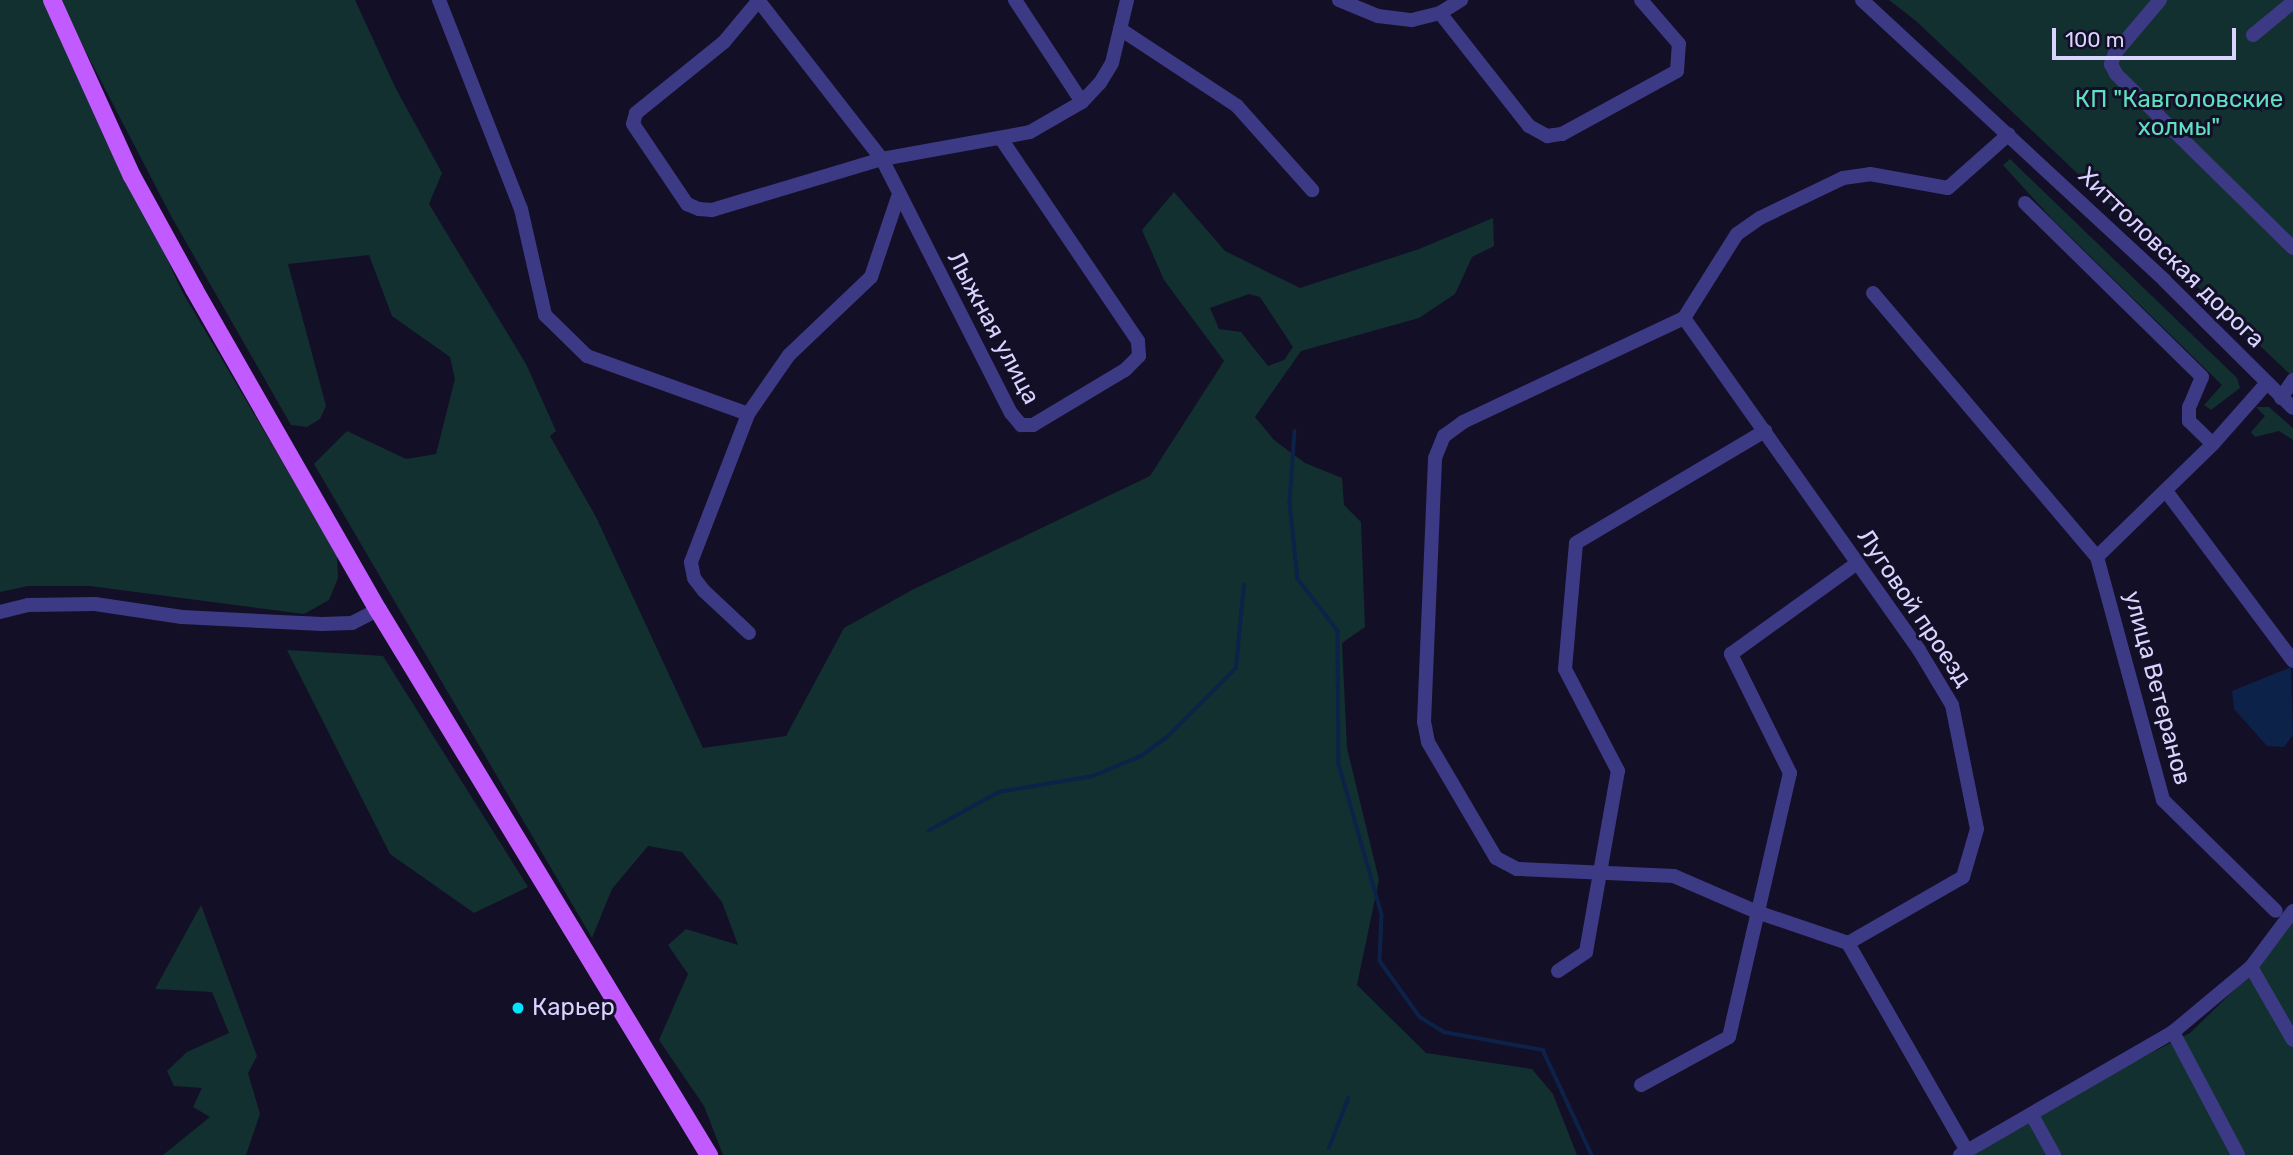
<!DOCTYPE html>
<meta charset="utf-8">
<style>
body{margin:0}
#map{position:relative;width:2293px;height:1155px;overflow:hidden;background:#130f26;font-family:Rubik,sans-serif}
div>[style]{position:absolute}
.green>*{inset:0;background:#12302f}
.water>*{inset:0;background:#0c2248}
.stream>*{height:3.5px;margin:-1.75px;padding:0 1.75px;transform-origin:1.75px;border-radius:1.75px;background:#0c2248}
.minor>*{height:14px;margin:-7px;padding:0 7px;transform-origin:7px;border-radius:7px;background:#3d3a85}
.major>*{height:18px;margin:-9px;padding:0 9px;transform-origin:9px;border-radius:9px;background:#c25bff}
.dots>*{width:19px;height:19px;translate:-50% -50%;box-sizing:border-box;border:4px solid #130f26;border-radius:50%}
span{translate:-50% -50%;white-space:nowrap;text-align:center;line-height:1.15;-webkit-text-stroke:6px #130f26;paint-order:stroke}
.park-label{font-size:24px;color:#5fe0c0}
.street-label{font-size:24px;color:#d9d4ff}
.poi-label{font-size:24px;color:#d9d4ff}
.left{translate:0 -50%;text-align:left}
.scale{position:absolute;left:2052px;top:28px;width:184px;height:32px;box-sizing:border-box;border:4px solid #d9d4ff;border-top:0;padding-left:9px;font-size:21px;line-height:24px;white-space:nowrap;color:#d9d4ff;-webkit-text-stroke:5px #130f26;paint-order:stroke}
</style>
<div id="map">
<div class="green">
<div style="clip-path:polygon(0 0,45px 0,183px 293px,337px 555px,338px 578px,329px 600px,304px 614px,90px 586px,28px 586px,0 592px)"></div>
<div style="clip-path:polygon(evenodd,59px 0,355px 0,395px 87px,442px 173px,429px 204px,526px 364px,556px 431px,550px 436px,596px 517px,703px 748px,786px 736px,844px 628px,912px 590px,1150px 476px,1224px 361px,1164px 280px,1142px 230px,1174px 192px,1225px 251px,1300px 288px,1419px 249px,1493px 218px,1494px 246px,1472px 257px,1455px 294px,1419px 318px,1301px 351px,1255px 417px,1274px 440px,1305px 463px,1342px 478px,1344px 505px,1361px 522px,1365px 627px,1342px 643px,1347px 748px,1379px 880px,1357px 985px,1426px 1053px,1532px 1069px,1553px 1094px,1577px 1155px,723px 1155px,704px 1106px,659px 1040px,688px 974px,668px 945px,686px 929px,738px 945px,722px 902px,682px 852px,648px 846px,612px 889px,592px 938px,314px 464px,347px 431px,406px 459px,436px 454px,455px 379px,450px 357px,392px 316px,369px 255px,288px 264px,326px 406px,320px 419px,307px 427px,291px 425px,171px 216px,59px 0,1249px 294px,1260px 297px,1293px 347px,1284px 360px,1268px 366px,1241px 332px,1219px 329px,1210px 308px,1249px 294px)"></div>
<div style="clip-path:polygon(1889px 0,2293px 0,2293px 377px,1916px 21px)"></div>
<div style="clip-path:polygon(2010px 159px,2237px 378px,2240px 388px,2211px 410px,2204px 405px,2222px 385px,2052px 219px,2003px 165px)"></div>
<div style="clip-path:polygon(2256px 407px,2269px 407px,2293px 428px,2293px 440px,2279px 431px,2255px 437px,2251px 432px,2265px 416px)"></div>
<div style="clip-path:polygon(287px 650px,383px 656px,528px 887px,474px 913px,390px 854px)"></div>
<div style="clip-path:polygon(201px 905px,257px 1056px,248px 1073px,260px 1114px,246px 1155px,163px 1155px,210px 1117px,193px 1107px,202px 1088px,174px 1086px,167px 1071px,187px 1052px,229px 1033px,212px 992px,155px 989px)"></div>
<div style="clip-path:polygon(2293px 923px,2293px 1155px,1953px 1155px,2190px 1033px,2262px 963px)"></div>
</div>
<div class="water">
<div style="clip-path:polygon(2291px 667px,2293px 735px,2284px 747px,2267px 746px,2234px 709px,2232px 691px)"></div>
</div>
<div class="stream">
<div style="left:1295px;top:431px;width:72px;rotate:94deg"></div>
<div style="left:1290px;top:503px;width:76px;rotate:84deg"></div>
<div style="left:1298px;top:579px;width:66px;rotate:52.4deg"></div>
<div style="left:1338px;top:631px;width:133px;rotate:89.6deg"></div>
<div style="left:1339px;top:764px;width:157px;rotate:74.1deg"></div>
<div style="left:1382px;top:915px;width:46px;rotate:92.5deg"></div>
<div style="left:1380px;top:961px;width:69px;rotate:54.5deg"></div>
<div style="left:1420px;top:1017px;width:28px;rotate:32deg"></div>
<div style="left:1444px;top:1032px;width:101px;rotate:10.3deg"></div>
<div style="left:1543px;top:1050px;width:116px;rotate:65deg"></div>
<div style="left:928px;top:831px;width:81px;rotate:-28.8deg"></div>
<div style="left:999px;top:792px;width:95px;rotate:-9.7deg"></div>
<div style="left:1093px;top:776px;width:52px;rotate:-22.6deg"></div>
<div style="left:1141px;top:756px;width:31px;rotate:-36deg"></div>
<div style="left:1166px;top:738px;width:99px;rotate:-45deg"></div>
<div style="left:1236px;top:668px;width:83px;rotate:-84.5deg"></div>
<div style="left:1329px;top:1148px;width:53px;rotate:-68.8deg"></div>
</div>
<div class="minor">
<div style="left:439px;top:0;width:225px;rotate:68.6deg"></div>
<div style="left:521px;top:209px;width:109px;rotate:77.2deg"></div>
<div style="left:545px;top:315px;width:59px;rotate:44.3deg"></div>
<div style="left:587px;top:356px;width:171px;rotate:19.8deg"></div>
<div style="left:758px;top:0;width:202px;rotate:52.1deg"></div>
<div style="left:882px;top:159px;width:285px;rotate:63.1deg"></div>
<div style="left:1011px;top:413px;width:16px;rotate:50deg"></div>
<div style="left:1021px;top:425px;width:12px"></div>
<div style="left:1033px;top:425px;width:107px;rotate:-30.9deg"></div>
<div style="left:1125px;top:370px;width:20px;rotate:-45deg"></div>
<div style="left:1139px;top:356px;width:15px;rotate:-94deg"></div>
<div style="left:1138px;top:341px;width:243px;rotate:-124.1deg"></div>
<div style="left:759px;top:0;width:55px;rotate:129.8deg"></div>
<div style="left:724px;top:42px;width:113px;rotate:141.1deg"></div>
<div style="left:636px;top:113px;width:11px;rotate:105deg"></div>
<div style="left:633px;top:124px;width:97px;rotate:56deg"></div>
<div style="left:687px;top:204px;width:13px;rotate:23deg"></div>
<div style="left:699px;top:209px;width:13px;rotate:4deg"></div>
<div style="left:712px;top:210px;width:177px;rotate:-16.7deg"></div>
<div style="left:882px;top:159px;width:150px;rotate:-10.3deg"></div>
<div style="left:1030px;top:132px;width:60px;rotate:-30deg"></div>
<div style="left:1082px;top:102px;width:26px;rotate:-47deg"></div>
<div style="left:1100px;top:83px;width:23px;rotate:-59deg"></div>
<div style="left:1112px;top:63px;width:65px;rotate:-76.6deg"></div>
<div style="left:1015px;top:0;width:122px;rotate:56.7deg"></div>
<div style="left:1339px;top:0;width:42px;rotate:22.3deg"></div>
<div style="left:1378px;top:16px;width:34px;rotate:7deg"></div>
<div style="left:1412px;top:20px;width:29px;rotate:-14deg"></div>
<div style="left:1440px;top:13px;width:25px;rotate:-32deg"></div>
<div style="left:1862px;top:0;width:413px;rotate:42.8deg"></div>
<div style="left:2165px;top:281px;width:180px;rotate:44.8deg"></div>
<div style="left:2160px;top:0;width:70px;rotate:130.3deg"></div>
<div style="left:2115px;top:53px;width:12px;rotate:110deg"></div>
<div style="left:2111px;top:64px;width:11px;rotate:63deg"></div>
<div style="left:2116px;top:74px;width:248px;rotate:44.5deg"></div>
<div style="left:1440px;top:13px;width:144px;rotate:51.8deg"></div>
<div style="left:1529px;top:126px;width:21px;rotate:29deg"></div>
<div style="left:1547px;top:136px;width:15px;rotate:-8deg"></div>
<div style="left:1562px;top:134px;width:131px;rotate:-28.7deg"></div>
<div style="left:1677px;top:71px;width:27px;rotate:-86deg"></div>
<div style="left:1679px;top:44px;width:58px;rotate:-130.8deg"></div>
<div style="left:1120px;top:29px;width:140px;rotate:33.3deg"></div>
<div style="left:1237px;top:106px;width:113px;rotate:48.2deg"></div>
<div style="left:2253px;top:35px;width:52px;rotate:-39.5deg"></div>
<div style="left:2025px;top:203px;width:248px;rotate:44.5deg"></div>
<div style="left:2202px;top:377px;width:33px;rotate:113deg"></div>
<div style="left:2189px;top:407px;width:14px;rotate:90deg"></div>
<div style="left:2189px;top:421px;width:33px;rotate:44deg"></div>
<div style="left:1873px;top:293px;width:346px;rotate:49.7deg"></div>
<div style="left:1684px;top:318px;width:407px;rotate:54.7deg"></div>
<div style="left:1919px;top:650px;width:64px;rotate:59deg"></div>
<div style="left:1952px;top:705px;width:126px;rotate:78.6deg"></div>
<div style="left:1977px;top:829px;width:50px;rotate:106.3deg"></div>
<div style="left:1963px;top:877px;width:133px;rotate:150.1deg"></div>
<div style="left:2266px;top:384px;width:80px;rotate:131.5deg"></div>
<div style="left:2213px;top:444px;width:162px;rotate:135.8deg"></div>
<div style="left:2097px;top:557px;width:252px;rotate:74.8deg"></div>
<div style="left:2163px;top:800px;width:158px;rotate:44.5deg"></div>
<div style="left:2281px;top:398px;width:22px;rotate:-56deg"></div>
<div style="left:2166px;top:491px;width:212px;rotate:53.2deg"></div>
<div style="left:0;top:612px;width:29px;rotate:-14deg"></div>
<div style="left:28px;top:605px;width:67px;rotate:-0.9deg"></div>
<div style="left:95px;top:604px;width:88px;rotate:8.5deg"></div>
<div style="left:182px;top:617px;width:140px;rotate:2.9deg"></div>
<div style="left:322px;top:624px;width:30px;rotate:-2deg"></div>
<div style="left:352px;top:623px;width:29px;rotate:-27deg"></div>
<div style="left:749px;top:633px;width:62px;rotate:-137deg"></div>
<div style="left:704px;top:591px;width:16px;rotate:-128deg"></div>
<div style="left:694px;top:578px;width:16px;rotate:-101deg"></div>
<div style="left:691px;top:562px;width:159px;rotate:-68.9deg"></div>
<div style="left:748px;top:414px;width:72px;rotate:-55.2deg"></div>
<div style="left:789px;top:355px;width:113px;rotate:-43.6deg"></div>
<div style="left:871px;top:277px;width:84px;rotate:-71.4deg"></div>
<div style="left:2293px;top:911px;width:70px;rotate:126.9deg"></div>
<div style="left:2251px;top:967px;width:84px;rotate:60.1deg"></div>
<div style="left:1558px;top:971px;width:34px;rotate:-34deg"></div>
<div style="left:1586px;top:952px;width:184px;rotate:-80deg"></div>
<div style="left:1618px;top:771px;width:115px;rotate:-117.5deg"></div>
<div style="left:1565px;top:669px;width:126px;rotate:-85deg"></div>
<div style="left:1576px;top:543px;width:220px;rotate:-30.7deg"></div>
<div style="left:2173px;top:1032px;width:139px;rotate:62.1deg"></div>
<div style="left:1641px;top:1085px;width:100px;rotate:-28.6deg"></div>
<div style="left:1729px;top:1037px;width:271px;rotate:-77deg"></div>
<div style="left:1790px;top:773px;width:133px;rotate:-116.4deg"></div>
<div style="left:1731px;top:654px;width:155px;rotate:-35.8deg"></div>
<div style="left:2032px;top:1115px;width:46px;rotate:61.2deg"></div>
<div style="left:1967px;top:1151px;width:240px;rotate:-119.8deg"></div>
<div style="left:1848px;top:943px;width:96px;rotate:-161.2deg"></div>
<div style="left:1757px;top:912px;width:90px;rotate:-156.6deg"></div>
<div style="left:1674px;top:876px;width:157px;rotate:-177.4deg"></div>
<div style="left:1517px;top:869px;width:24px;rotate:-152deg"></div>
<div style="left:1496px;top:858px;width:134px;rotate:-120.4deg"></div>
<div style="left:1428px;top:742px;width:20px;rotate:-101deg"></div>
<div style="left:1424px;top:722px;width:264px;rotate:-87.6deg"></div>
<div style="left:1435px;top:458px;width:24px;rotate:-68deg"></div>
<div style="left:1444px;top:436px;width:24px;rotate:-36deg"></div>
<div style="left:1463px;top:422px;width:244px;rotate:-25.2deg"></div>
<div style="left:1684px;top:318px;width:99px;rotate:-57.8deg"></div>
<div style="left:1737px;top:234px;width:28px;rotate:-35deg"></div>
<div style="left:1760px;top:218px;width:92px;rotate:-25.7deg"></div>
<div style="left:1843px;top:178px;width:27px;rotate:-8deg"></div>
<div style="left:1870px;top:174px;width:79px;rotate:10.2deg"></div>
<div style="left:1948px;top:188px;width:81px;rotate:-41.5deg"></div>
<div style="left:1960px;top:1155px;width:246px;rotate:-30deg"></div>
<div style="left:2173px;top:1032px;width:102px;rotate:-39.8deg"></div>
</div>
<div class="major">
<div style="left:52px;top:0;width:193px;rotate:65.6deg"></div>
<div style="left:132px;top:176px;width:129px;rotate:61.2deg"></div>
<div style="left:194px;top:289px;width:370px;rotate:60.2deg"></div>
<div style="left:378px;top:610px;width:638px;rotate:58.73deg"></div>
</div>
<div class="dots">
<div style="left:518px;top:1008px;background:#00e5ff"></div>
</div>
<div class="park-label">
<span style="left:2179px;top:114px">КП "Кавголовские<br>холмы"</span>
</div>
<div class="street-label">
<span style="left:2171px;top:258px;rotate:44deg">Хиттоловская дорога</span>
<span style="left:993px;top:328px;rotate:62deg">Лыжная улица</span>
<span style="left:1914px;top:608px;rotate:56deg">Луговой проезд</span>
<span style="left:2157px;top:688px;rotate:75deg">улица Ветеранов</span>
</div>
<div class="poi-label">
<span class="left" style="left:532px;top:1008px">Карьер</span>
</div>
<div class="scale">100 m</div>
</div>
